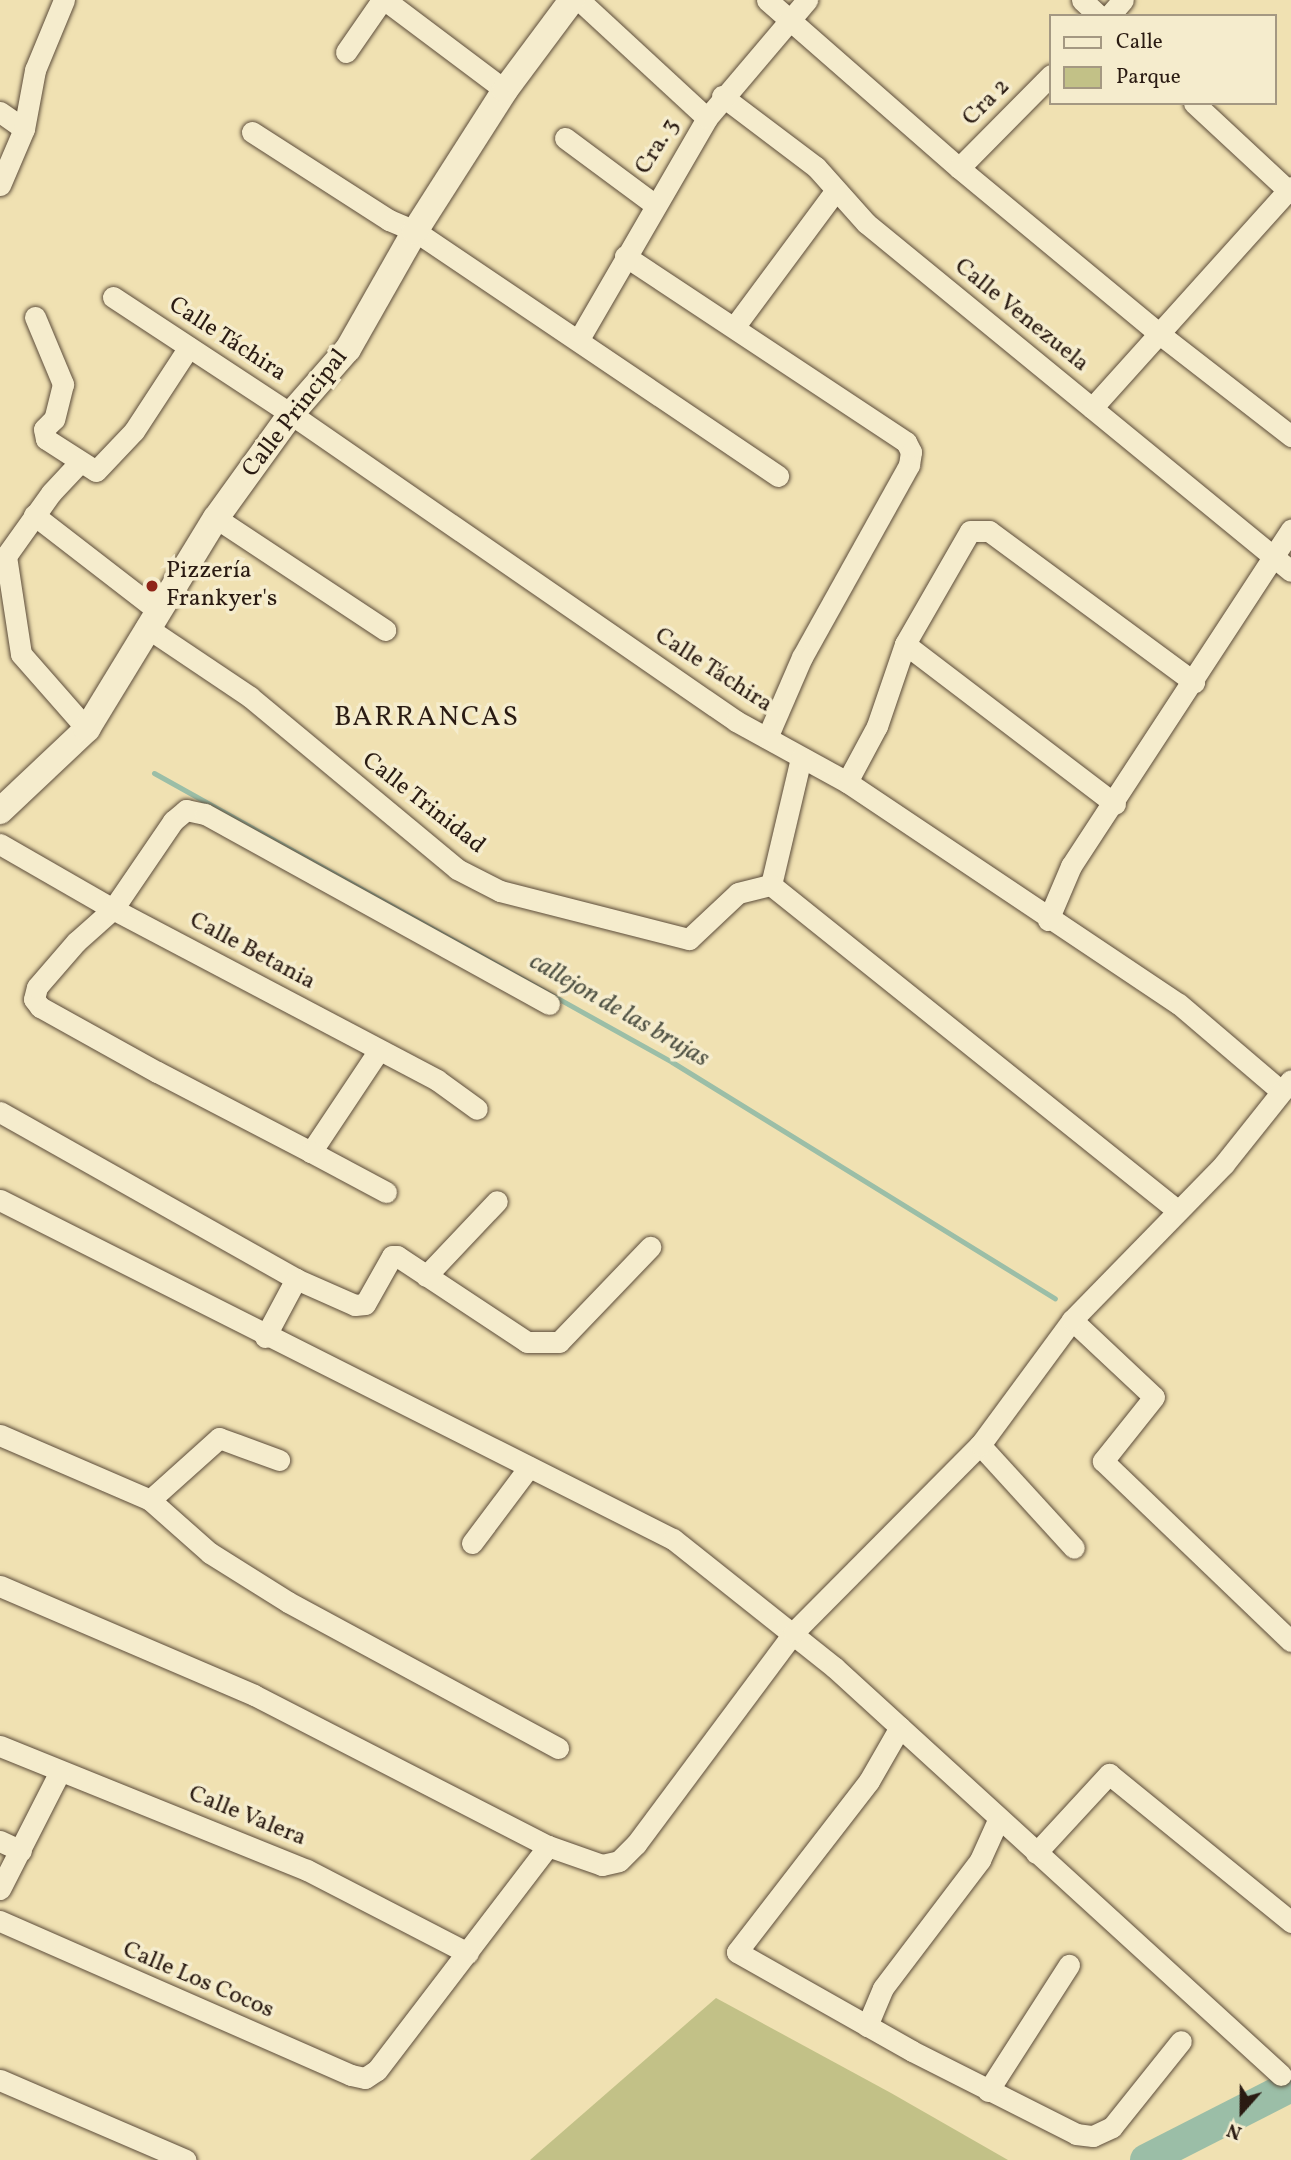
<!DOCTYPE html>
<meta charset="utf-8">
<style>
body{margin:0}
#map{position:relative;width:1291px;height:2160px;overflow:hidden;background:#f0e1b2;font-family:Vollkorn,serif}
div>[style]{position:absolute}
.green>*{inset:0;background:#c2c187}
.stream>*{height:5px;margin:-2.5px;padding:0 2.5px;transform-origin:2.5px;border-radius:2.5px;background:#9bbea7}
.river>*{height:32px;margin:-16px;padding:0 16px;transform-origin:16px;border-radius:16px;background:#9bbea7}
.roads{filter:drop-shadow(0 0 2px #5c4c3a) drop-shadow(0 0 2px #5c4c3a)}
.minor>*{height:21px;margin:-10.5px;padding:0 10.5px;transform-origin:10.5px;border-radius:10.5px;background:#f5eccd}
.tertiary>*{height:26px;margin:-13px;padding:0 13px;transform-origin:13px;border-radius:13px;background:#f5eccd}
.dots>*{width:19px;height:19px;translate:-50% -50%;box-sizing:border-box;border:4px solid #f5eccd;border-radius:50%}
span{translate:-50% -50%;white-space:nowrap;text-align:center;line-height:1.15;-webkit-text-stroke:7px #f5eccd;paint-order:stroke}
.street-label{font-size:24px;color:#2a1b12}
.poi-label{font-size:24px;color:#2a1b12}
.left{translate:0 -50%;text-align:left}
.water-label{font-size:26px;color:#525446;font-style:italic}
.quarter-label{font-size:28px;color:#2a1b12;letter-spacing:2px}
.legend{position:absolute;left:1049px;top:14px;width:228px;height:91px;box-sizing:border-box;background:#f5eccd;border:2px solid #a49882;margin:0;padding:9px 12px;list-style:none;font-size:21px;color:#2a1b12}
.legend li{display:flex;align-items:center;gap:14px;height:35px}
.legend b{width:35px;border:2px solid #a49882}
.north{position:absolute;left:1207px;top:2076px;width:70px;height:70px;-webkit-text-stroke:5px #f5eccd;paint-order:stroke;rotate:201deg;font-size:19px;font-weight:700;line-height:28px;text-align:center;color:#2a1b12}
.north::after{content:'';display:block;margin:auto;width:24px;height:32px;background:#2a1b12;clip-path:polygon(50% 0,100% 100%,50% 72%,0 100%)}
</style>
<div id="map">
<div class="green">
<div style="clip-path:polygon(716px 1998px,891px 2093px,1008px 2160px,530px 2160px)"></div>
</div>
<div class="stream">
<div style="left:154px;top:773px;width:593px;rotate:29.16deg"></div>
<div style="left:672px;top:1062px;width:450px;rotate:31.7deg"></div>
</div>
<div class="river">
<div style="left:1146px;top:2160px;width:163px;rotate:-27deg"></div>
</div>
<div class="roads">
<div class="minor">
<div style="left:385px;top:0;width:150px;rotate:36.9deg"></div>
<div style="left:579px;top:0;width:174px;rotate:42.7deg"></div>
<div style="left:767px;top:0;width:255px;rotate:41.2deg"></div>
<div style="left:959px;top:168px;width:257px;rotate:39.6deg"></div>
<div style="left:1157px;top:332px;width:170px;rotate:37.8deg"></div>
<div style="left:1082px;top:0;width:23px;rotate:43deg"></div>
<div style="left:1109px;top:16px;width:21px;rotate:-49deg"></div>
<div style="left:346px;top:52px;width:63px;rotate:-55.3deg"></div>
<div style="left:722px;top:96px;width:118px;rotate:37.1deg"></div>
<div style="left:816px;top:167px;width:75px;rotate:48.2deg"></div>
<div style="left:866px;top:223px;width:549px;rotate:39.31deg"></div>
<div style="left:1194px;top:103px;width:132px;rotate:42.9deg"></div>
<div style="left:0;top:112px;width:29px;rotate:35deg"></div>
<div style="left:252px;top:132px;width:163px;rotate:32.7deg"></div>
<div style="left:389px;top:220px;width:28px;rotate:23deg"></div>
<div style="left:415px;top:231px;width:438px;rotate:34deg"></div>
<div style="left:565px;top:138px;width:111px;rotate:36.6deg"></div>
<div style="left:959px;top:168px;width:131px;rotate:-45.3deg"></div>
<div style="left:0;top:185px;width:61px;rotate:-66.8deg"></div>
<div style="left:24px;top:129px;width:60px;rotate:-79.4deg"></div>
<div style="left:35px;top:70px;width:76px;rotate:-67.5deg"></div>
<div style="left:625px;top:256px;width:337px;rotate:33.5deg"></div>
<div style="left:906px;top:442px;width:11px;rotate:63deg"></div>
<div style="left:911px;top:452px;width:13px;rotate:99deg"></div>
<div style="left:909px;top:465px;width:220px;rotate:119.1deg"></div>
<div style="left:802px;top:657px;width:88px;rotate:113.4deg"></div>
<div style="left:113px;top:297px;width:213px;rotate:33.3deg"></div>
<div style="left:291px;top:414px;width:541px;rotate:34.6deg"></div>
<div style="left:736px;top:721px;width:127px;rotate:28.8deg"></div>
<div style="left:847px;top:782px;width:399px;rotate:33.8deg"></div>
<div style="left:1179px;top:1004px;width:134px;rotate:40.5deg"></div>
<div style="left:35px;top:317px;width:73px;rotate:67.3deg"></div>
<div style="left:63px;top:384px;width:36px;rotate:104deg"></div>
<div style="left:54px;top:419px;width:14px;rotate:135deg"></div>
<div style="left:44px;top:429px;width:10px;rotate:79deg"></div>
<div style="left:46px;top:439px;width:59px;rotate:32.6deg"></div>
<div style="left:96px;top:471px;width:55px;rotate:-46.5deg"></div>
<div style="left:134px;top:431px;width:100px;rotate:-56.8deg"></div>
<div style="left:735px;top:326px;width:169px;rotate:-53.4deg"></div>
<div style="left:579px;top:339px;width:255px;rotate:-59.9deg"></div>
<div style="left:707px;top:118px;width:155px;rotate:-49.7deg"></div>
<div style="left:1092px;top:408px;width:297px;rotate:-48deg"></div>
<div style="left:80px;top:462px;width:42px;rotate:133.1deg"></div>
<div style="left:51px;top:493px;width:77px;rotate:125.5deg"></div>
<div style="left:6px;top:556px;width:99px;rotate:81.3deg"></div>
<div style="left:21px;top:654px;width:100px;rotate:48.7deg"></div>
<div style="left:34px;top:515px;width:155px;rotate:37.7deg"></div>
<div style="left:216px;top:518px;width:203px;rotate:33.5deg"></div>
<div style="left:146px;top:627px;width:125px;rotate:33.9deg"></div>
<div style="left:250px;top:697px;width:269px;rotate:39.7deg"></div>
<div style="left:457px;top:869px;width:48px;rotate:27.1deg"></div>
<div style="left:500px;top:891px;width:195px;rotate:14.3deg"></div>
<div style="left:689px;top:939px;width:67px;rotate:-43.2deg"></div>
<div style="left:738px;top:893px;width:34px;rotate:-14deg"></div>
<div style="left:905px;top:644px;width:264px;rotate:37.3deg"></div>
<div style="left:801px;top:758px;width:130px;rotate:103.3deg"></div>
<div style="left:771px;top:885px;width:520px;rotate:38.68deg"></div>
<div style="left:847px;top:782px;width:64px;rotate:-61.8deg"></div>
<div style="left:877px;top:726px;width:87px;rotate:-71.1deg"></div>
<div style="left:905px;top:644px;width:130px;rotate:-60.1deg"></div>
<div style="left:970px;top:531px;width:19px"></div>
<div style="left:989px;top:531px;width:255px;rotate:36.4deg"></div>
<div style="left:0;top:844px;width:130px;rotate:29.9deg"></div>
<div style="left:113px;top:909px;width:366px;rotate:27.8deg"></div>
<div style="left:437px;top:1080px;width:49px;rotate:35.9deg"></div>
<div style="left:1048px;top:920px;width:59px;rotate:-66.9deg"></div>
<div style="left:1071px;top:866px;width:402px;rotate:-56.8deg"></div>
<div style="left:379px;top:1050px;width:123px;rotate:123.7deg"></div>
<div style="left:311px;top:1152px;width:174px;rotate:-152.5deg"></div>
<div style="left:157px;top:1072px;width:134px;rotate:-150.9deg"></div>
<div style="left:40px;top:1007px;width:10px;rotate:-127deg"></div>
<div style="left:34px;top:999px;width:12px;rotate:-76deg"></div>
<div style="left:37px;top:987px;width:60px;rotate:-49.1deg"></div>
<div style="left:76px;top:942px;width:50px;rotate:-41.7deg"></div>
<div style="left:113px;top:909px;width:107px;rotate:-55.7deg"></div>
<div style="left:173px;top:821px;width:17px;rotate:-40deg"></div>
<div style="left:186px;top:810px;width:19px;rotate:12deg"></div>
<div style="left:205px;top:814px;width:393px;rotate:28.9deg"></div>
<div style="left:0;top:1112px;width:340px;rotate:29.4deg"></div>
<div style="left:296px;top:1279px;width:64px;rotate:23.8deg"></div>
<div style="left:355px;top:1305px;width:10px;rotate:-6deg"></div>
<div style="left:365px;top:1304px;width:55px;rotate:-60.6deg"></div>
<div style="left:392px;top:1256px;width:5px"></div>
<div style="left:397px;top:1256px;width:156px;rotate:33.5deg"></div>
<div style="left:527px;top:1342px;width:32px"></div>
<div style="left:559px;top:1342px;width:132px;rotate:-46.2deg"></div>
<div style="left:311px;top:1152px;width:85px;rotate:28.1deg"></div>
<div style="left:0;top:1200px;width:754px;rotate:26.74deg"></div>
<div style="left:673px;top:1539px;width:206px;rotate:38.5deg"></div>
<div style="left:834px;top:1667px;width:605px;rotate:42.39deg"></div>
<div style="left:426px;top:1276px;width:103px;rotate:-46.6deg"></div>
<div style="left:1072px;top:1320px;width:112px;rotate:43.2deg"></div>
<div style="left:1154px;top:1397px;width:82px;rotate:128.6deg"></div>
<div style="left:1103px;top:1461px;width:260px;rotate:43.8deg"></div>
<div style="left:265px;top:1337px;width:66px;rotate:-61.9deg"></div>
<div style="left:0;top:1435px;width:163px;rotate:23.4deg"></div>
<div style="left:150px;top:1500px;width:93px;rotate:-41.9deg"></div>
<div style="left:219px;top:1438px;width:64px;rotate:20.1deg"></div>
<div style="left:980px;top:1445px;width:139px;rotate:47.6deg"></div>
<div style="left:150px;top:1500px;width:80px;rotate:41.5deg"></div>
<div style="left:210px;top:1553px;width:92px;rotate:32.1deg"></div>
<div style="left:288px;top:1602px;width:307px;rotate:28.4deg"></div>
<div style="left:472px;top:1543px;width:95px;rotate:-53.1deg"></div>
<div style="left:0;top:1586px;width:276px;rotate:23.2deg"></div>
<div style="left:254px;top:1695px;width:331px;rotate:27.2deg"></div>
<div style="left:900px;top:1727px;width:62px;rotate:119.9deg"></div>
<div style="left:869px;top:1781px;width:216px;rotate:127.7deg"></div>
<div style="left:737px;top:1952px;width:201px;rotate:29.5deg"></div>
<div style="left:912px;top:2051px;width:184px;rotate:26.8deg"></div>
<div style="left:1076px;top:2134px;width:17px;rotate:7deg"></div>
<div style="left:1093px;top:2136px;width:21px;rotate:-25deg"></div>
<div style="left:1112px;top:2127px;width:110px;rotate:-51.3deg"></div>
<div style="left:0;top:1746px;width:331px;rotate:22deg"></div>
<div style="left:307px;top:1870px;width:181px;rotate:27.3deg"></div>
<div style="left:0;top:1841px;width:23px;rotate:25deg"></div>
<div style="left:1036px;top:1853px;width:108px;rotate:-47.3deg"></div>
<div style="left:1109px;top:1774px;width:235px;rotate:39.1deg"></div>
<div style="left:0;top:1889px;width:130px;rotate:-63deg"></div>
<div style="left:0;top:1921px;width:383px;rotate:23.7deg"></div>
<div style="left:351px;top:2075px;width:14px;rotate:12deg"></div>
<div style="left:365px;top:2078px;width:14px;rotate:-34deg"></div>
<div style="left:377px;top:2070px;width:282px;rotate:-52.6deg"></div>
<div style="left:548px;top:1846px;width:57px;rotate:19.4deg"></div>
<div style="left:602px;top:1865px;width:17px;rotate:-13deg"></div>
<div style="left:619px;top:1861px;width:24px;rotate:-45deg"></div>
<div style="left:636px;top:1844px;width:264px;rotate:-53.3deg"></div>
<div style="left:794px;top:1632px;width:264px;rotate:-45.2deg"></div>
<div style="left:980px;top:1445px;width:155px;rotate:-53.6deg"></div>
<div style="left:1072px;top:1320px;width:218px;rotate:-45.7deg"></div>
<div style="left:1224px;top:1164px;width:107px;rotate:-51.4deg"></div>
<div style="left:867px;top:2026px;width:41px;rotate:-67.2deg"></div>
<div style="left:883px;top:1988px;width:161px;rotate:-52.8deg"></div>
<div style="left:980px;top:1860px;width:46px;rotate:-65.7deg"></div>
<div style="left:0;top:2080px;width:202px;rotate:23.3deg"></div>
<div style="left:988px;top:2091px;width:150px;rotate:-57.3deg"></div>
</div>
<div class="tertiary">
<div style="left:0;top:811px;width:120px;rotate:-43.3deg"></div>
<div style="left:87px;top:729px;width:247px;rotate:-58.6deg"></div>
<div style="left:216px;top:518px;width:128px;rotate:-54.2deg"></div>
<div style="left:291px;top:414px;width:86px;rotate:-48.8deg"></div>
<div style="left:348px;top:349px;width:136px;rotate:-60.4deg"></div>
<div style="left:415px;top:231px;width:167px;rotate:-57.4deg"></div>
<div style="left:505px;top:90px;width:112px;rotate:-53.3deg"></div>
</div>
</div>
<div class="dots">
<div style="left:152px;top:586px;background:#8f2418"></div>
</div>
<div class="street-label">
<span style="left:987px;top:103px;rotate:-45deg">Cra 2</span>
<span style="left:658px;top:147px;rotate:-58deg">Cra. 3</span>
<span style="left:1021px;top:316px;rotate:39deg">Calle Venezuela</span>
<span style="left:227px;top:340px;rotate:33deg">Calle Táchira</span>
<span style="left:296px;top:414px;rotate:-52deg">Calle Principal</span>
<span style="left:713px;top:671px;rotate:33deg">Calle Táchira</span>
<span style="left:423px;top:804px;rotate:38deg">Calle Trinidad</span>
<span style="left:252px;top:952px;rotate:28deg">Calle Betania</span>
<span style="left:247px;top:1817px;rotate:22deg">Calle Valera</span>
<span style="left:198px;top:1981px;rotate:23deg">Calle Los Cocos</span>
</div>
<div class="poi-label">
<span class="left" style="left:166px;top:586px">Pizzería<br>Frankyer's</span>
</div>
<div class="water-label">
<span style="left:619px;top:1011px;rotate:30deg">callejon de las brujas</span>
</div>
<div class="quarter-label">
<span style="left:427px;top:718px">BARRANCAS</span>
</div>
<ul class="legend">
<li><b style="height:9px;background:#f5eccd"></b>Calle</li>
<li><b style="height:19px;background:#c2c187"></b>Parque</li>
</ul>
<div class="north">N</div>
</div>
